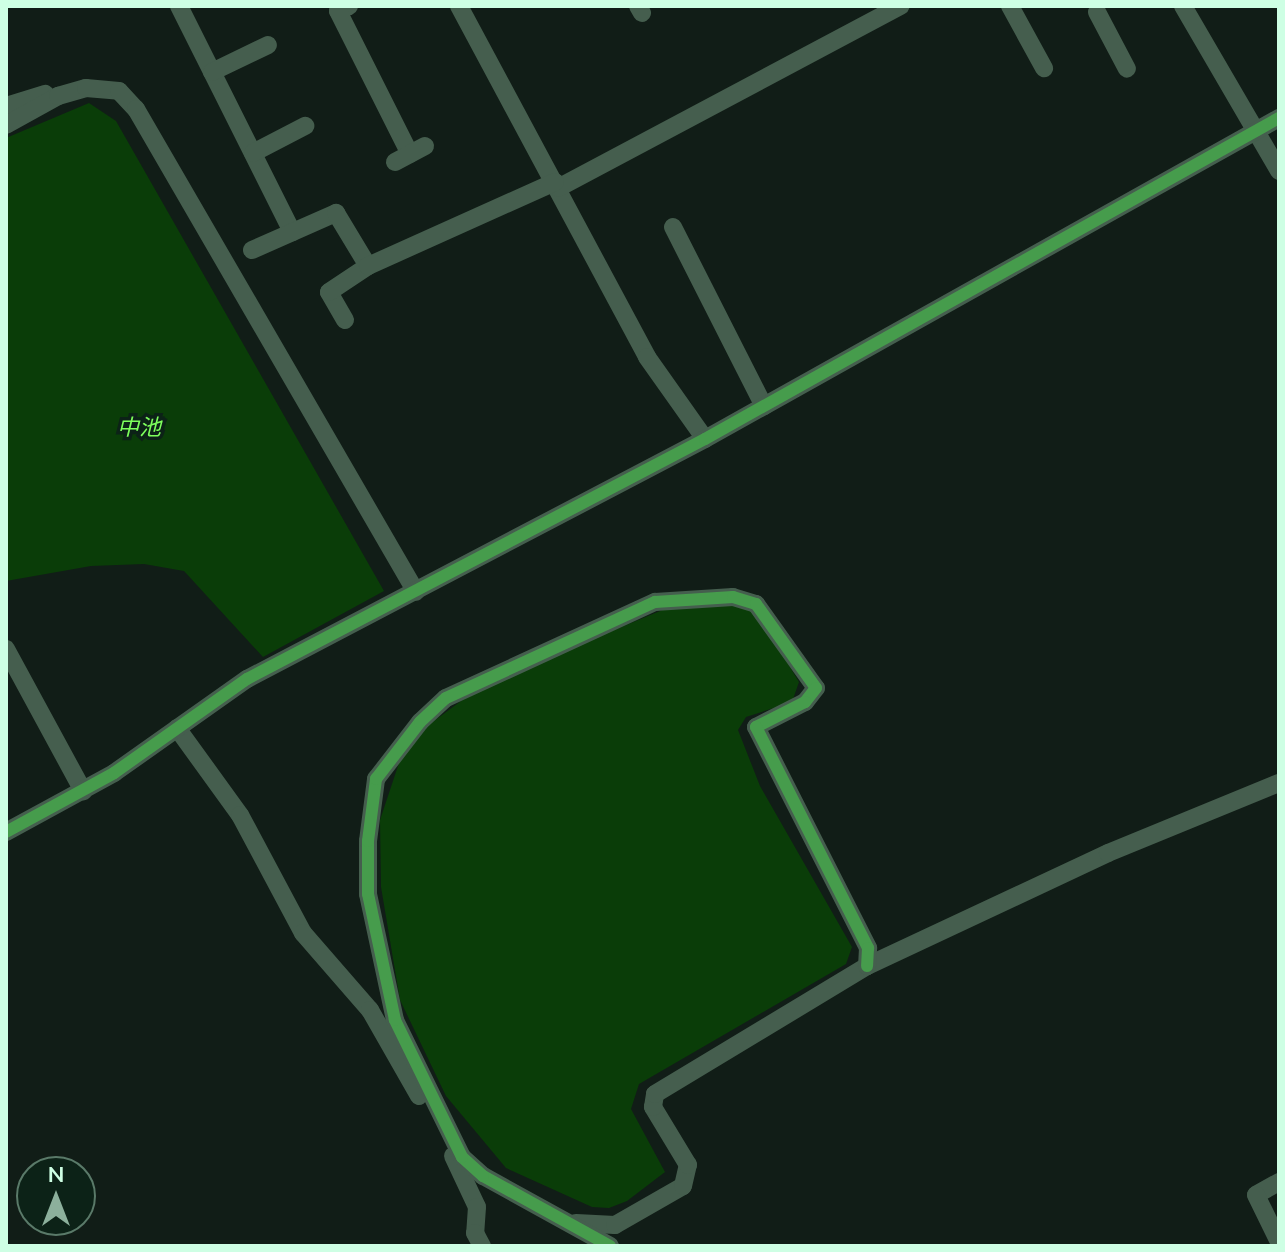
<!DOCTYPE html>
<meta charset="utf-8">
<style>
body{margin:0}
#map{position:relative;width:1285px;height:1252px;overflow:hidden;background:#111d17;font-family:Mulish,"Noto Sans JP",sans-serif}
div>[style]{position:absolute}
.water>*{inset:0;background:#0a3d08}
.minor>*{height:18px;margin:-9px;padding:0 9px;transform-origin:9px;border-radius:9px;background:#455e4e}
.cycleway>*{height:12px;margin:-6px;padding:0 6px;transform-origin:6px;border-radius:6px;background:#469c4c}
span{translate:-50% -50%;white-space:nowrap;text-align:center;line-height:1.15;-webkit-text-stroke:7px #0c2217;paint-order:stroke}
.water-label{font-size:22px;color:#7dff5c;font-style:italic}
.frame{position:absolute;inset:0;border:8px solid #ceffe4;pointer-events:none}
.north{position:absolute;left:16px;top:1156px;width:80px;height:80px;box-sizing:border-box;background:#0c2217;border:2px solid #5a7a69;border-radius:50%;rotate:0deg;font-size:22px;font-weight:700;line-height:32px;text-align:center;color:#ceffe4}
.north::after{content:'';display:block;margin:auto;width:28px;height:36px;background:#8cb09c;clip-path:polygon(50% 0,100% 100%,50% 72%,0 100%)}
</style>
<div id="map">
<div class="water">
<div style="clip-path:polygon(89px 103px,116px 121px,384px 591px,263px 657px,184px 571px,144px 564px,91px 566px,6px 581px,6px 138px)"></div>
<div style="clip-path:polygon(723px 603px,756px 611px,799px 682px,792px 702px,746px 717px,738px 730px,760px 786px,852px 947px,846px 964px,639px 1084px,631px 1109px,665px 1172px,627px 1201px,609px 1208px,592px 1207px,506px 1168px,446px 1096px,400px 1000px,381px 887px,380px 820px,400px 760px,430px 724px,461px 701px,539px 661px,677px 604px)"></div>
</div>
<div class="minor">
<div style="left:179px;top:6px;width:253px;rotate:63.4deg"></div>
<div style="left:349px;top:6px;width:12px;rotate:156deg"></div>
<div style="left:338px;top:11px;width:160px;rotate:63.3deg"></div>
<div style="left:459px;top:6px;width:398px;rotate:61.8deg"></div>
<div style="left:647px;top:357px;width:100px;rotate:54.7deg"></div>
<div style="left:638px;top:6px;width:8px;rotate:60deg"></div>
<div style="left:1010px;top:6px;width:71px;rotate:61.3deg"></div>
<div style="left:1183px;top:6px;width:191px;rotate:59.8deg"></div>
<div style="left:1097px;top:12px;width:64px;rotate:62.2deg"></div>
<div style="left:212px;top:72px;width:62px;rotate:-25.7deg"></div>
<div style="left:9px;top:105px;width:38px;rotate:-17deg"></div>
<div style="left:6px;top:125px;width:60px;rotate:-29.1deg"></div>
<div style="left:58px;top:96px;width:29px;rotate:-16deg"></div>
<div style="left:86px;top:88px;width:33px;rotate:5deg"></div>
<div style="left:119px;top:91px;width:25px;rotate:47deg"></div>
<div style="left:136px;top:109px;width:558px;rotate:59.9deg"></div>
<div style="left:253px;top:153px;width:59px;rotate:-27.4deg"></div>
<div style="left:395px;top:162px;width:34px;rotate:-28deg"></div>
<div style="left:558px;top:188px;width:388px;rotate:-28deg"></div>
<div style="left:673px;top:227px;width:201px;rotate:63.1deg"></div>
<div style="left:252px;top:250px;width:92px;rotate:-23.8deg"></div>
<div style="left:336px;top:213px;width:62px;rotate:58.9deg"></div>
<div style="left:345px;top:320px;width:32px;rotate:-120deg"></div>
<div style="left:329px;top:292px;width:47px;rotate:-33.7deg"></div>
<div style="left:368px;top:266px;width:205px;rotate:-24.2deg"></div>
<div style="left:6px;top:649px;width:162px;rotate:61.5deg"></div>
<div style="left:177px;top:728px;width:107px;rotate:54.1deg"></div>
<div style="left:240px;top:815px;width:134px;rotate:61.9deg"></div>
<div style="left:303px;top:933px;width:102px;rotate:49deg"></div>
<div style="left:370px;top:1010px;width:99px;rotate:60.3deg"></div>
<div style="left:6px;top:832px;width:123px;rotate:-28.6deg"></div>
<div style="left:114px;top:773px;width:163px;rotate:-35.3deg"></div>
<div style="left:247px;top:679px;width:517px;rotate:-27.66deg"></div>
<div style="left:705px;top:439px;width:658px;rotate:-29.22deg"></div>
<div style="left:453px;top:1156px;width:56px;rotate:64.8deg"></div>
<div style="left:477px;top:1207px;width:26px;rotate:94deg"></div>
<div style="left:475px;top:1233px;width:15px;rotate:62deg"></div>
<div style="left:1279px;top:1182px;width:26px;rotate:151deg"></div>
<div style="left:1256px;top:1195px;width:52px;rotate:63.9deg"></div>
<div style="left:576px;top:1223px;width:39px;rotate:3deg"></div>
<div style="left:615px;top:1225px;width:78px;rotate:-29.8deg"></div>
<div style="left:683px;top:1186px;width:22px;rotate:-77deg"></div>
<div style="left:688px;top:1165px;width:68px;rotate:-121.1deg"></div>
<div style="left:653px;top:1107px;width:13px;rotate:-81deg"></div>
<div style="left:655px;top:1094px;width:248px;rotate:-31.1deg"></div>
<div style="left:867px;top:966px;width:266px;rotate:-25.1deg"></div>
<div style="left:1108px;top:853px;width:185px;rotate:-22.3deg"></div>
<div style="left:610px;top:1246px;width:145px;rotate:-151.1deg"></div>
<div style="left:483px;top:1176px;width:28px;rotate:-138deg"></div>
<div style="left:462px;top:1157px;width:153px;rotate:-116.1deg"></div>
<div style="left:395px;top:1020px;width:129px;rotate:-102.1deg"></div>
<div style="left:368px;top:894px;width:53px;rotate:-90deg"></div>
<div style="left:368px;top:841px;width:63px;rotate:-82.6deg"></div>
<div style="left:376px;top:779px;width:72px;rotate:-52.3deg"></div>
<div style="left:420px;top:722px;width:35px;rotate:-43deg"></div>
<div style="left:446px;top:698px;width:230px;rotate:-24.7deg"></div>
<div style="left:655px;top:602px;width:78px;rotate:-3.7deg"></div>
<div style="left:733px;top:597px;width:24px;rotate:17deg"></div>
<div style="left:756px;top:604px;width:103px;rotate:54.5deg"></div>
<div style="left:816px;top:688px;width:18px;rotate:128deg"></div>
<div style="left:805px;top:702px;width:55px;rotate:153deg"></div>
<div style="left:756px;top:727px;width:248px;rotate:63.1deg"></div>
<div style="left:868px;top:948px;width:18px;rotate:93deg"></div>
</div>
<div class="cycleway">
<div style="left:6px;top:832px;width:123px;rotate:-28.6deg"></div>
<div style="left:114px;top:773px;width:163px;rotate:-35.3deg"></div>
<div style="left:247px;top:679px;width:517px;rotate:-27.66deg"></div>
<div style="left:705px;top:439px;width:658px;rotate:-29.22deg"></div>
<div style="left:610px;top:1246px;width:145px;rotate:-151.1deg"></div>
<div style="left:483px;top:1176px;width:28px;rotate:-138deg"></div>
<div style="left:462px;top:1157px;width:153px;rotate:-116.1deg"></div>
<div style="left:395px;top:1020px;width:129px;rotate:-102.1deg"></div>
<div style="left:368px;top:894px;width:53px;rotate:-90deg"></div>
<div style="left:368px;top:841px;width:63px;rotate:-82.6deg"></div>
<div style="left:376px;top:779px;width:72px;rotate:-52.3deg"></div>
<div style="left:420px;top:722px;width:35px;rotate:-43deg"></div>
<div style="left:446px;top:698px;width:230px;rotate:-24.7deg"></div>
<div style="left:655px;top:602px;width:78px;rotate:-3.7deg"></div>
<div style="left:733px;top:597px;width:24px;rotate:17deg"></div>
<div style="left:756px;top:604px;width:103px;rotate:54.5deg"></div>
<div style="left:816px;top:688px;width:18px;rotate:128deg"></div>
<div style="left:805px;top:702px;width:55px;rotate:153deg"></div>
<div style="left:756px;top:727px;width:248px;rotate:63.1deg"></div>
<div style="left:868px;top:948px;width:18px;rotate:93deg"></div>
</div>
<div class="water-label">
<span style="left:139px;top:428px">中池</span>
</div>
<div class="frame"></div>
<div class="north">N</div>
</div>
